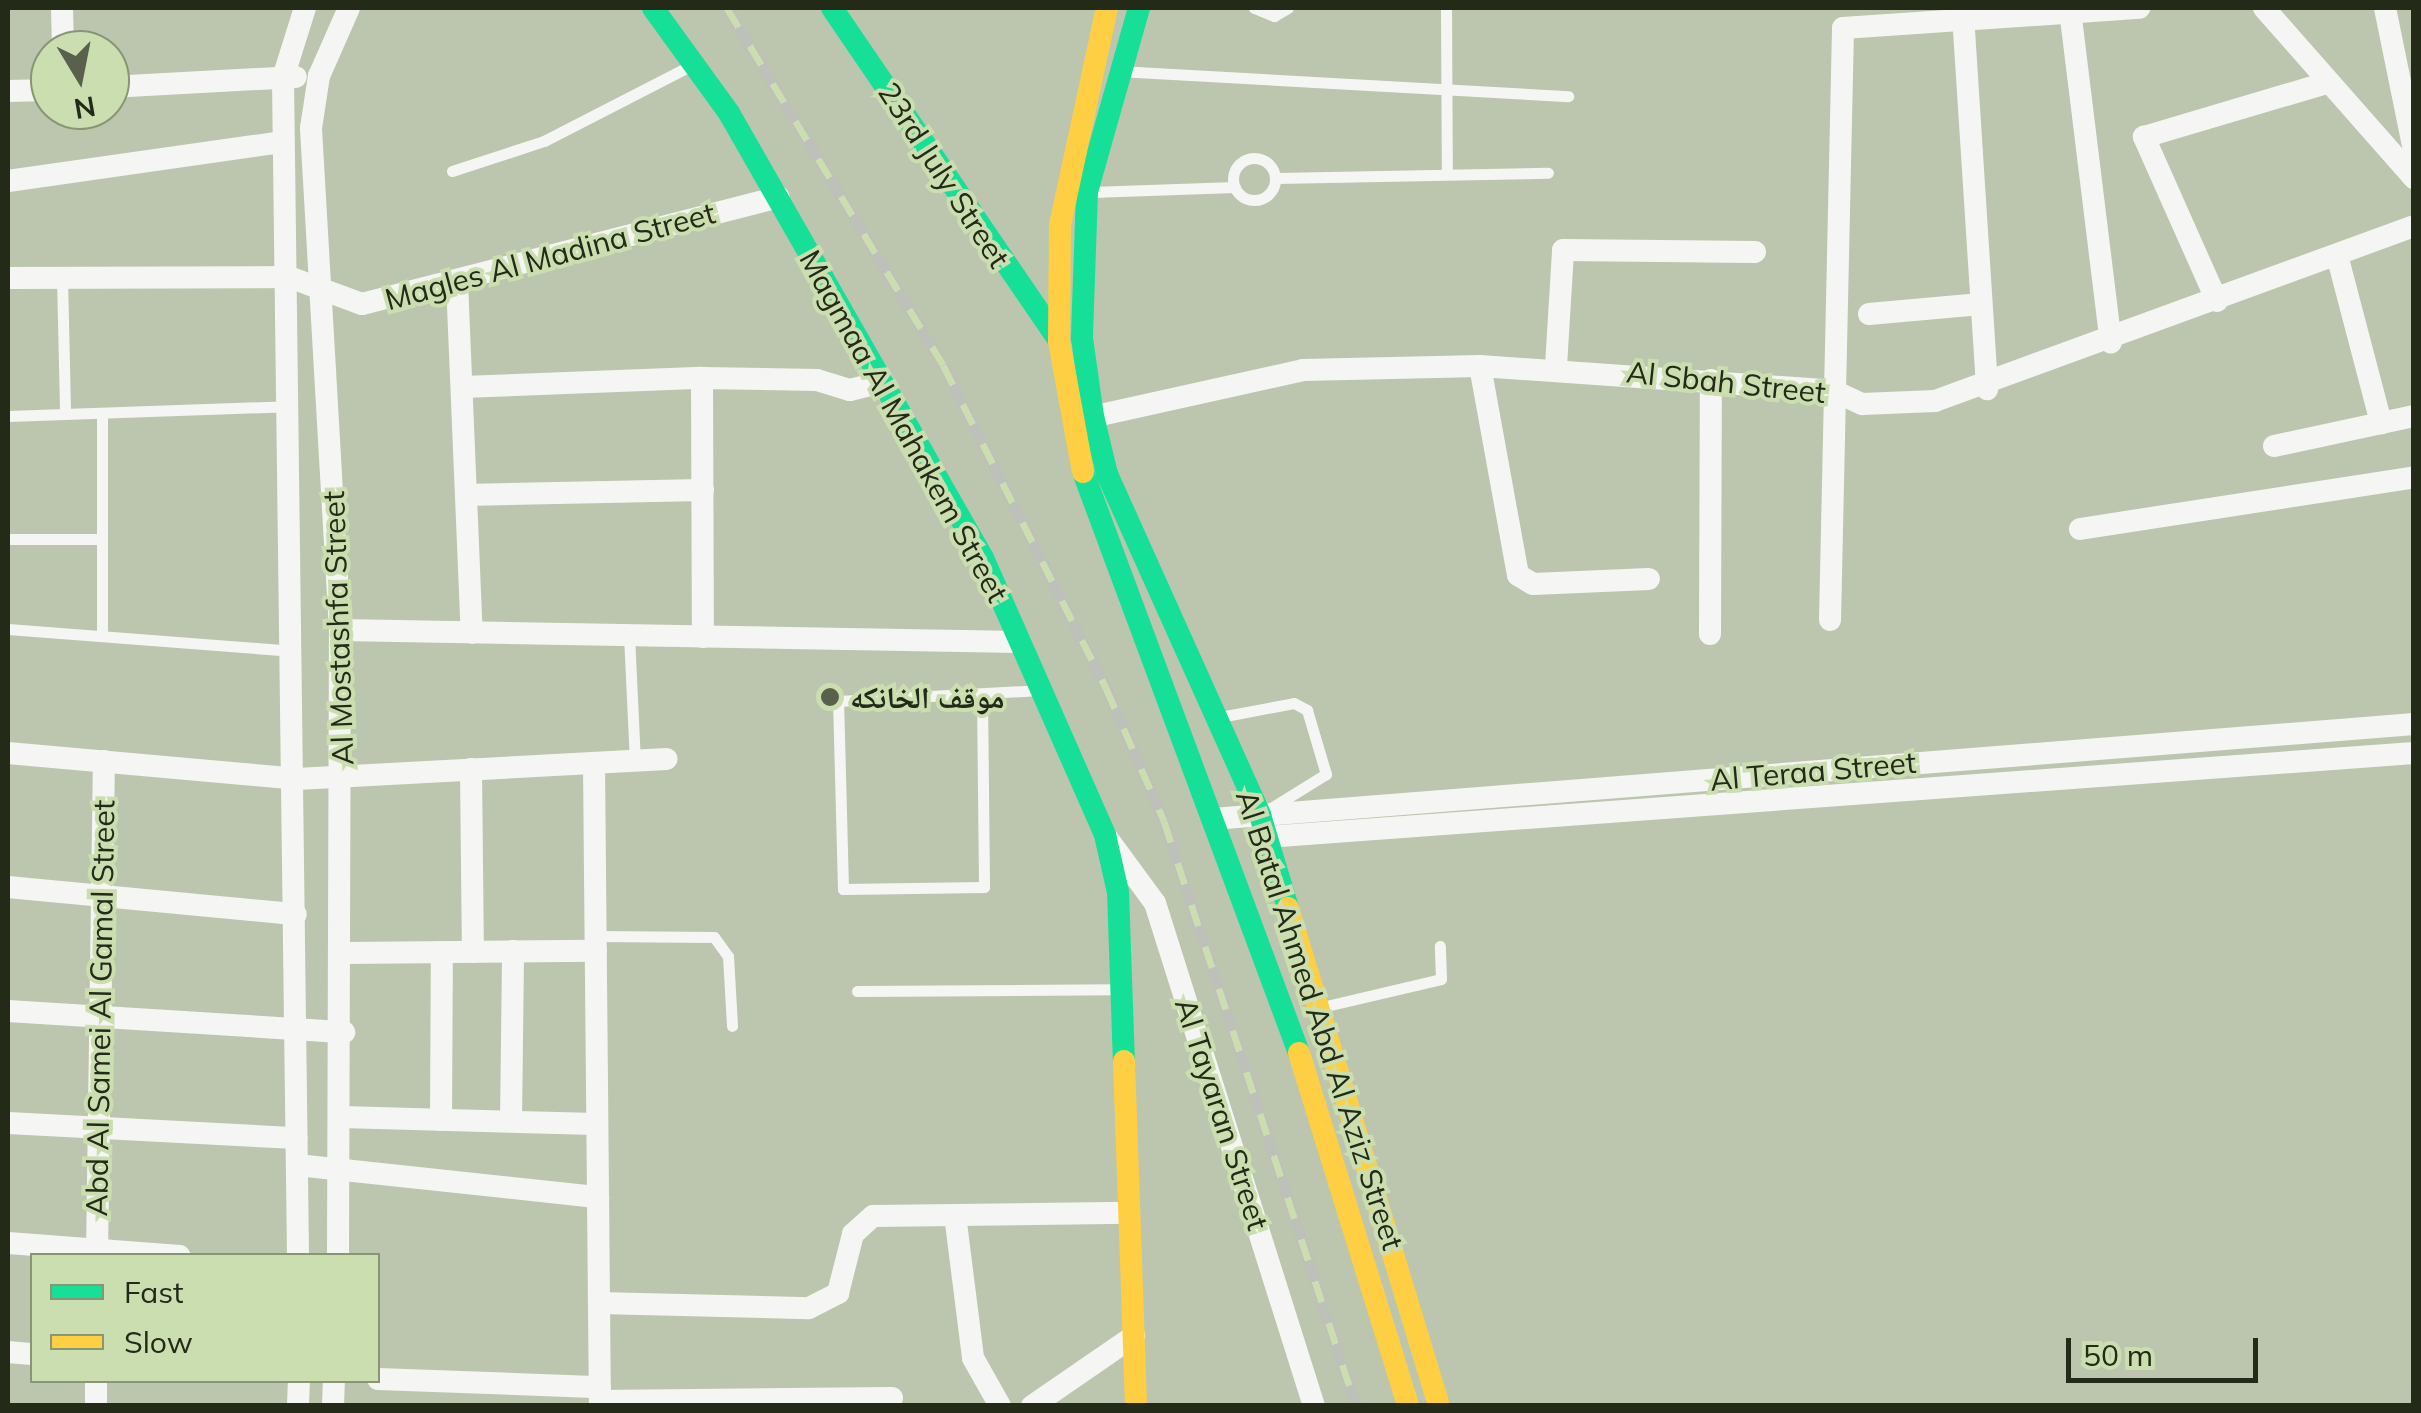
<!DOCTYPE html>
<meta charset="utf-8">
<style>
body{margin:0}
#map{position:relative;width:2421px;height:1413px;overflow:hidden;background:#bcc6ae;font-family:Mulish,"Noto Naskh Arabic",sans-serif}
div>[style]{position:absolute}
.lane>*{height:11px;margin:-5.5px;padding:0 5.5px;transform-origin:5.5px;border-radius:5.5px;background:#f5f6f3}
.lane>.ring{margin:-5.5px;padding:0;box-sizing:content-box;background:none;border:11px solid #f5f6f3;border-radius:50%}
.street>*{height:22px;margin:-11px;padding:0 11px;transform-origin:11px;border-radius:11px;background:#f5f6f3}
.fast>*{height:22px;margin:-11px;padding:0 11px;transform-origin:11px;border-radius:11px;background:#16e098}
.slow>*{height:22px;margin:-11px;padding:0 11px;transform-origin:11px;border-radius:11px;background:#ffcf43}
.rail>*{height:11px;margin-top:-5.5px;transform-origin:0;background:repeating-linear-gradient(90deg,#cbdeb0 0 22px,#bec0ba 0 44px);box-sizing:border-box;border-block:2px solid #bec0ba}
.dots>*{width:28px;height:28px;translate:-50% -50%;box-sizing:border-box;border:5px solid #cbdeb0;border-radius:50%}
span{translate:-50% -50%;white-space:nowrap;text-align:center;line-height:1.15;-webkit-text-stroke:8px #cbdeb0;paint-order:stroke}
.street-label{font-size:30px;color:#232a18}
.poi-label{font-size:30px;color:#232a18;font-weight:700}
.left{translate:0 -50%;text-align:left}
.frame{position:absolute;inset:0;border:10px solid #232a18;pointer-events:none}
.legend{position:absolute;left:30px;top:1253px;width:350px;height:130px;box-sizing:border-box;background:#cbdeb0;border:2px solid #889673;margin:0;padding:12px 18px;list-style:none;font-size:30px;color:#232a18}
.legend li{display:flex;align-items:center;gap:20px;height:50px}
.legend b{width:50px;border:2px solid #889673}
.north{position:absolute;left:30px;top:30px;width:100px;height:100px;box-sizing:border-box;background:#cbdeb0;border:2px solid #889673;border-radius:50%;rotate:170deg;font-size:28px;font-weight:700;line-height:40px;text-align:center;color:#232a18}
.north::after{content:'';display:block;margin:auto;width:35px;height:45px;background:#59614c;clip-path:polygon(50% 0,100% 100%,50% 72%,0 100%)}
.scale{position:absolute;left:2066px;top:1338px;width:192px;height:45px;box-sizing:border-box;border:5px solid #232a18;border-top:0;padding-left:12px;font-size:30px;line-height:35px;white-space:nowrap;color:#232a18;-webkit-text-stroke:8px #cbdeb0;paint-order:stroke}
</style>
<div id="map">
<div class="lane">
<div style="left:1254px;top:8px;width:22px;rotate:22deg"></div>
<div style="left:1274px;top:16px;width:16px;rotate:-30deg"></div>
<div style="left:1446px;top:8px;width:166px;rotate:89.7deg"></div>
<div style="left:1118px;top:71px;width:451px;rotate:3.2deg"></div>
<div class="ring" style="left:1233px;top:158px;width:31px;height:31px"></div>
<div style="left:452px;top:171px;width:97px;rotate:-18.1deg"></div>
<div style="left:544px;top:141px;width:169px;rotate:-27.2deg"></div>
<div style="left:1276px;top:178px;width:272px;rotate:-1.1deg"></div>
<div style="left:1091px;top:192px;width:144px;rotate:-2deg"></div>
<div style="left:62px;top:277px;width:137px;rotate:88.7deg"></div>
<div style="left:102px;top:413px;width:219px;rotate:90deg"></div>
<div style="left:8px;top:416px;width:280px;rotate:-2deg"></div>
<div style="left:8px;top:539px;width:94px"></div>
<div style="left:8px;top:629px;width:284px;rotate:4.4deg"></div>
<div style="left:629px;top:635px;width:125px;rotate:87.3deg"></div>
<div style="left:982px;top:694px;width:193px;rotate:89.4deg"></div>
<div style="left:984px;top:887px;width:141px;rotate:179.2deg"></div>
<div style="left:843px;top:889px;width:188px;rotate:-91.5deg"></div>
<div style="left:838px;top:701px;width:201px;rotate:-3.1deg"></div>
<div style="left:1220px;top:717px;width:75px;rotate:-10.7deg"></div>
<div style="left:1294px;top:703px;width:15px;rotate:28deg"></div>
<div style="left:1307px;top:710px;width:67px;rotate:73.5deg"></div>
<div style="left:1326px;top:774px;width:68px;rotate:148.2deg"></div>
<div style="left:596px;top:936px;width:118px;rotate:0.5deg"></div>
<div style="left:714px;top:937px;width:24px;rotate:54deg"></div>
<div style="left:728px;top:956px;width:70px;rotate:86.7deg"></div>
<div style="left:857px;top:991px;width:260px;rotate:-0.4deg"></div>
<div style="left:1322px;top:1007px;width:122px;rotate:-13.2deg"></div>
<div style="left:1441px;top:979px;width:33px;rotate:-92deg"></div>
</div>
<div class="street">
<div style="left:62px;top:8px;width:42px;rotate:88.6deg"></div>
<div style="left:2264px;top:8px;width:227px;rotate:48.6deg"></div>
<div style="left:2385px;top:8px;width:145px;rotate:78.5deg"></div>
<div style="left:2070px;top:10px;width:335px;rotate:83deg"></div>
<div style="left:1963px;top:15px;width:375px;rotate:86.3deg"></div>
<div style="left:110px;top:87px;width:186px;rotate:-3.1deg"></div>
<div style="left:8px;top:91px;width:42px;rotate:-1.4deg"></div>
<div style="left:8px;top:181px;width:278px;rotate:-8.1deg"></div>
<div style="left:2337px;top:255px;width:174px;rotate:75.3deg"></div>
<div style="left:8px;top:278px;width:281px;rotate:-0.2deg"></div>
<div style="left:289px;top:277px;width:78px;rotate:20.3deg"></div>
<div style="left:362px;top:304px;width:430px;rotate:-14.4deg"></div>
<div style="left:457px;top:282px;width:351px;rotate:87.6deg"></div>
<div style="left:2217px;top:301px;width:180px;rotate:-114deg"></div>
<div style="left:2144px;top:137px;width:187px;rotate:-16.5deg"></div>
<div style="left:1869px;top:314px;width:112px;rotate:-5.1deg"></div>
<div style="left:1480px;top:366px;width:212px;rotate:79.7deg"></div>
<div style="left:1518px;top:575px;width:17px;rotate:31deg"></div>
<div style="left:1533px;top:584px;width:116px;rotate:-2.5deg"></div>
<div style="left:1556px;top:366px;width:116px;rotate:-86.5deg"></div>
<div style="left:1563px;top:250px;width:192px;rotate:0.6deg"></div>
<div style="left:702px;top:378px;width:259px;rotate:89.8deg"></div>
<div style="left:463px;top:387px;width:239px;rotate:-2.2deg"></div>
<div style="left:702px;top:378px;width:115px;rotate:1deg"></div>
<div style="left:817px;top:380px;width:34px;rotate:17deg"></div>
<div style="left:850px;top:390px;width:34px;rotate:-14deg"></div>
<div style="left:1078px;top:420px;width:230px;rotate:-12.5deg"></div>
<div style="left:1303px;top:370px;width:177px;rotate:-1.3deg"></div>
<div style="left:1480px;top:366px;width:355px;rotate:4deg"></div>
<div style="left:1834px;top:391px;width:31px;rotate:25deg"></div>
<div style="left:1862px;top:404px;width:73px;rotate:-2.4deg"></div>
<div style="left:1935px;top:401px;width:510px;rotate:-20.07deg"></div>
<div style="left:2274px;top:446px;width:143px;rotate:-12.1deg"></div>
<div style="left:466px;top:495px;width:237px;rotate:-1.2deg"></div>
<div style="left:2080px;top:529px;width:338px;rotate:-8.8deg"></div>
<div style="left:1830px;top:620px;width:592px;rotate:-88.74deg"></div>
<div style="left:1843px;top:28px;width:297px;rotate:-3.9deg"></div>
<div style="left:340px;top:630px;width:680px;rotate:1.01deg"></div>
<div style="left:1710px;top:634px;width:254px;rotate:-89.8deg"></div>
<div style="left:8px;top:753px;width:290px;rotate:5.1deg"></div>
<div style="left:297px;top:779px;width:370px;rotate:-3.1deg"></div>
<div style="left:594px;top:763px;width:643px;rotate:89.47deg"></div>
<div style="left:471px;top:769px;width:183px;rotate:89.4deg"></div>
<div style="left:1213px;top:819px;width:1205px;rotate:-4.52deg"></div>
<div style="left:1105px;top:835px;width:84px;rotate:53.7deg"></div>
<div style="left:1155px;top:903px;width:528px;rotate:72.46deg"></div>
<div style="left:1267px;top:837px;width:1150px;rotate:-4.19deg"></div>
<div style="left:8px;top:887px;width:289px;rotate:5.4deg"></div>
<div style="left:344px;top:953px;width:252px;rotate:-0.5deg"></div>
<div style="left:8px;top:1011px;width:337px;rotate:3.6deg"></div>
<div style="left:342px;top:1117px;width:254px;rotate:1.6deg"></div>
<div style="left:441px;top:1120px;width:168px;rotate:-89.7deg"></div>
<div style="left:511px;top:1121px;width:170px;rotate:-89.3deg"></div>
<div style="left:8px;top:1123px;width:289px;rotate:3deg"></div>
<div style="left:297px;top:1165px;width:303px;rotate:6.1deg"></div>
<div style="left:955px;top:1215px;width:144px;rotate:82.8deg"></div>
<div style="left:973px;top:1358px;width:55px;rotate:60.6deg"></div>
<div style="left:8px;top:1243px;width:172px;rotate:4.3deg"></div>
<div style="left:97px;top:1256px;width:495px;rotate:-89.2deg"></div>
<div style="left:298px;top:1256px;width:1178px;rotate:-90.73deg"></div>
<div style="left:283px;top:78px;width:73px;rotate:-72.6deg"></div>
<div style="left:338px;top:1256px;width:626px;rotate:-89.82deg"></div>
<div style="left:340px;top:630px;width:503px;rotate:-93.31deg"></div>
<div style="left:311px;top:128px;width:53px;rotate:-81.3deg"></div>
<div style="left:319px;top:76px;width:74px;rotate:-66.2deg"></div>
<div style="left:599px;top:1303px;width:210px;rotate:1.4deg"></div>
<div style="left:809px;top:1308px;width:33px;rotate:-27deg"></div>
<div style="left:838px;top:1293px;width:61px;rotate:-75.7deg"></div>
<div style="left:853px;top:1234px;width:27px;rotate:-42deg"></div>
<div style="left:873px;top:1216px;width:256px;rotate:-0.7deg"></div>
<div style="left:8px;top:1352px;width:24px;rotate:5deg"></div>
<div style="left:378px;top:1379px;width:222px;rotate:2.1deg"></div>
<div style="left:600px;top:1401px;width:292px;rotate:-0.6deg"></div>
<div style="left:96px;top:1406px;width:26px;rotate:-90deg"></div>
<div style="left:298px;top:1406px;width:26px;rotate:-88deg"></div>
<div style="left:333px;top:1406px;width:26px;rotate:-88deg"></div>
<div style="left:1032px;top:1406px;width:124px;rotate:-34.5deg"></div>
</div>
<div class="fast">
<div style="left:653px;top:8px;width:130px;rotate:54.1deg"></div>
<div style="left:729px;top:113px;width:512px;rotate:60.28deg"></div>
<div style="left:983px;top:558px;width:303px;rotate:66.2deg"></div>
<div style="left:1105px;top:835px;width:58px;rotate:77.2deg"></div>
<div style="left:1118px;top:892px;width:169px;rotate:88deg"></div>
<div style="left:832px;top:8px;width:403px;rotate:55.7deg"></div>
<div style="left:1139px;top:8px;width:191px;rotate:105.8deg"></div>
<div style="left:1087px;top:192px;width:146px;rotate:92deg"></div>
<div style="left:1082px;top:338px;width:79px;rotate:82deg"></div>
<div style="left:1093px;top:416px;width:60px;rotate:76.4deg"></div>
<div style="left:1107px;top:474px;width:374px;rotate:65.8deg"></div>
<div style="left:1260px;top:815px;width:97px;rotate:73.2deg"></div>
<div style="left:1083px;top:472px;width:620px;rotate:69.61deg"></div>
</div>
<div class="slow">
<div style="left:1083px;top:472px;width:133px;rotate:-100.4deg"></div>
<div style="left:1059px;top:341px;width:116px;rotate:-89.5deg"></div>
<div style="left:1060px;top:225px;width:222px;rotate:-77.8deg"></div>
<div style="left:1288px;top:908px;width:520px;rotate:73.13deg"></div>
<div style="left:1299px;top:1053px;width:369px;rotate:72.8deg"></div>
<div style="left:1124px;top:1061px;width:345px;rotate:88deg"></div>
</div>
<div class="rail">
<div style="left:727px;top:8px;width:417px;rotate:58.8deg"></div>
<div style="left:943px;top:365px;width:362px;rotate:63.2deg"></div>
<div style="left:1106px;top:688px;width:145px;rotate:66.4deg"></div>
<div style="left:1164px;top:821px;width:616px;rotate:71.83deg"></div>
</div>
<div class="dots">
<div style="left:830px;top:697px;background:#59614c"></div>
</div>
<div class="street-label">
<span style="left:944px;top:175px;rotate:57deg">23rd July Street</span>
<span style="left:550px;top:256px;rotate:-15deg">Magles Al Madina Street</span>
<span style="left:1726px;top:382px;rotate:6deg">Al Sbah Street</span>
<span style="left:904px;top:426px;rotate:61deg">Magmaa Al Mahakem Street</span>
<span style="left:338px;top:628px;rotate:-92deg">Al Mostashfa Street</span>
<span style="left:1813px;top:771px;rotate:-5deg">Al Teraa Street</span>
<span style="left:100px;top:1008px;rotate:-89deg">Abd Al Samei Al Gamal Street</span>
<span style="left:1320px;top:1020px;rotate:72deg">Al Batal Ahmed Abd Al Aziz Street</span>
<span style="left:1222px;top:1114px;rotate:72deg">Al Tayaran Street</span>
</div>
<div class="poi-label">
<span class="left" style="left:850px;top:697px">موقف الخانكه</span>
</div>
<div class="frame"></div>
<ul class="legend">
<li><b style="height:12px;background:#16e098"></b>Fast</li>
<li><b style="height:12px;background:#ffcf43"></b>Slow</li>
</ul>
<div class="north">N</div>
<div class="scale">50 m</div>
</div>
